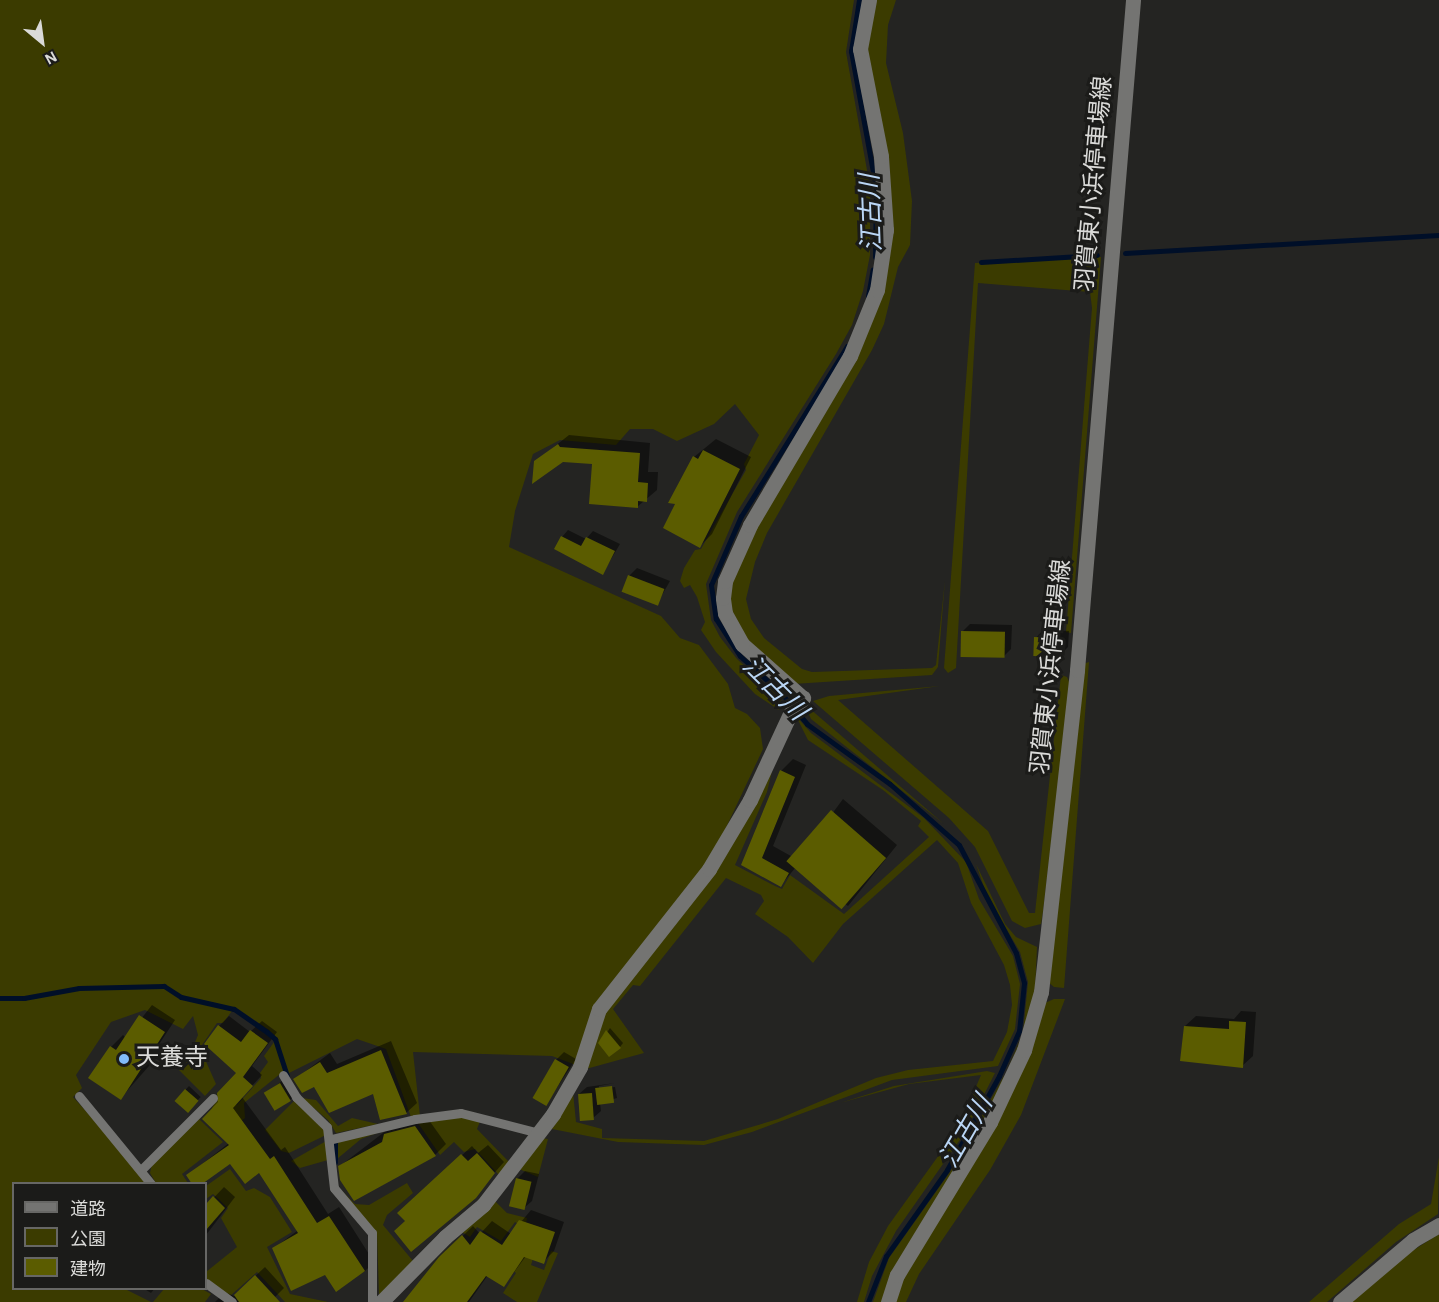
<!DOCTYPE html>
<meta charset="utf-8">
<style>
body{margin:0}
#map{position:relative;width:1439px;height:1302px;overflow:hidden;background:#242422;font-family:"Alegreya Sans","Noto Sans JP",sans-serif}
div>[style]{position:absolute}
.green>*{inset:0;background:#3b3b00}
.shadow>*{inset:0;background:#0007;transform-origin:0 0}
.stream>*{height:5px;margin:-2.5px;padding:0 2.5px;transform-origin:2.5px;border-radius:2.5px;background:#000f28}
.building>*{inset:0;background:#5b5c00;transform-origin:0 0}
.lane>*{height:9px;margin:-4.5px;padding:0 4.5px;transform-origin:4.5px;border-radius:4.5px;background:#747472}
.street>*{height:15px;margin:-7.5px;padding:0 7.5px;transform-origin:7.5px;border-radius:7.5px;background:#747472}
.secondary>*{height:15px;margin:-7.5px;padding:0 7.5px;transform-origin:7.5px;border-radius:7.5px;background:#747472}
.dots>*{width:16px;height:16px;translate:-50% -50%;box-sizing:border-box;border:3px solid #1b1b19;border-radius:50%}
span{translate:-50% -50%;white-space:nowrap;text-align:center;line-height:1.15;-webkit-text-stroke:6px #1b1b19;paint-order:stroke}
.street-label{font-size:24px;color:#dadad8}
.poi-label{font-size:24px;color:#dadad8}
.left{translate:0 -50%;text-align:left}
.water-label{font-size:26px;color:#bad6f5;font-style:italic}
.legend{position:absolute;left:12px;top:1182px;width:195px;height:108px;box-sizing:border-box;background:#1b1b19;border:2px solid #676765;margin:0;padding:8px 10px;list-style:none;font-size:18px;color:#dadad8}
.legend li{display:flex;align-items:center;gap:12px;height:30px}
.legend b{width:30px;border:2px solid #676765}
.north{position:absolute;left:12px;top:12px;width:60px;height:60px;-webkit-text-stroke:4px #1b1b19;paint-order:stroke;rotate:151deg;font-size:16px;font-weight:700;line-height:24px;text-align:center;color:#dadad8}
.north::after{content:'';display:block;margin:auto;width:21px;height:27px;background:#dadad8;clip-path:polygon(50% 0,100% 100%,50% 72%,0 100%)}
</style>
<div id="map">
<div class="green">
<div style="clip-path:polygon(0 0,854px 0,846px 52px,870px 187px,870px 255px,863px 291px,852px 325px,836px 354px,737px 512px,706px 584px,711px 620px,720px 637px,737px 659px,781px 699px,779px 710px,755px 694px,716px 652px,701px 630px,705px 622px,697px 597px,690px 585px,684px 588px,680px 581px,684px 568px,695px 550px,701px 549px,746px 470px,744px 464px,759px 435px,735px 404px,714px 424px,677px 441px,653px 429px,630px 429px,616px 445px,560px 440px,533px 454px,515px 511px,509px 547px,661px 616px,680px 638px,699px 645px,728px 684px,735px 708px,747px 714px,760px 728px,763px 749px,723px 834px,705px 865px,602px 996px,576px 1065px,552px 1056px,413px 1052px,420px 1116px,411px 1117px,386px 1049px,357px 1039px,289px 1073px,280px 1074px,244px 1103px,245px 1118px,231px 1129px,212px 1108px,221px 1092px,237px 1105px,261px 1078px,260px 1073px,268px 1062px,264px 1056px,277px 1038px,269px 1030px,235px 1007px,223px 1023px,217px 1023px,200px 1048px,216px 1084px,205px 1096px,179px 1070px,189px 1057px,198px 1035px,193px 1016px,183px 1029px,145px 1010px,111px 1022px,76px 1075px,82px 1088px,73px 1097px,138px 1169px,146px 1183px,14px 1184px,14px 1288px,125px 1289px,151px 1302px,0 1302px)"></div>
<div style="clip-path:polygon(873px 0,896px 0,888px 25px,886px 63px,903px 133px,912px 201px,910px 245px,898px 267px,884px 324px,872px 350px,767px 533px,755px 562px,746px 599px,751px 619px,764px 638px,802px 669px,812px 672px,932px 668px,936px 665px,945px 580px,938px 667px,932px 675px,793px 684px,756px 655px,729px 611px,729px 582px,738px 557px,854px 358px,888px 253px,864px 49px)"></div>
<div style="clip-path:polygon(1101px 257px,1071px 633px,1066px 632px,1092px 308px,1090px 292px,978px 283px,956px 668px,948px 673px,944px 668px,975px 263px)"></div>
<div style="clip-path:polygon(1089px 662px,1064px 988px,1054px 987px,1048px 982px,1083px 664px)"></div>
<div style="clip-path:polygon(1061px 675px,1067px 677px,1070px 684px,1043px 911px,1041px 924px,1025px 928px,1012px 921px,975px 847px,949px 818px,813px 701px,829px 696px,940px 686px,838px 700px,988px 831px,1029px 913px,1035px 913px)"></div>
<div style="clip-path:polygon(806px 708px,809px 708px,944px 824px,811px 719px)"></div>
<div style="clip-path:polygon(796px 716px,811px 733px,924px 818px,966px 862px,979px 899px,1013px 956px,1020px 984px,1015px 1029px,998px 1066px,892px 1080px,752px 1132px,704px 1145px,618px 1142px,552px 1129px,573px 1092px,576px 1122px,602px 1129px,602px 1138px,704px 1141px,778px 1119px,876px 1078px,908px 1070px,993px 1061px,1007px 1032px,1012px 1005px,1010px 985px,1004px 965px,971px 903px,958px 863px,937px 840px,843px 924px,813px 963px,788px 937px,755px 914px,764px 901px,761px 895px,726px 878px,640px 986px,633px 985px,613px 1009px,644px 1053px,586px 1069px,598px 1021px,714px 873px,774px 763px,767px 792px,735px 865px,775px 886px,782px 889px,790px 875px,844px 914px,929px 837px,918px 826px,921px 821px,883px 790px,808px 740px)"></div>
<div style="clip-path:polygon(976px 864px,1005px 924px,1016px 937px,1037px 947px,1035px 991px,1027px 1028px,1007px 1070px,1023px 1033px,1028px 982px,1020px 952px,987px 896px)"></div>
<div style="clip-path:polygon(1054px 999px,1065px 999px,1021px 1115px,990px 1170px,919px 1274px,906px 1302px,893px 1302px,912px 1258px,983px 1149px,1045px 1003px)"></div>
<div style="clip-path:polygon(987px 1071px,995px 1073px,964px 1134px,896px 1231px,872px 1276px,864px 1302px,857px 1302px,869px 1262px,888px 1226px,959px 1127px,981px 1075px,909px 1084px,840px 1103px,894px 1086px)"></div>
<div style="clip-path:polygon(1004px 1076px,1006px 1078px,883px 1302px,873px 1302px,889px 1258px,950px 1172px)"></div>
<div style="clip-path:polygon(302px 1098px,316px 1100px,338px 1126px,352px 1118px,378px 1124px,336px 1133px,328px 1120px)"></div>
<div style="clip-path:polygon(295px 1100px,328px 1134px,289px 1153px,281px 1151px,265px 1130px)"></div>
<div style="clip-path:polygon(461px 1116px,481px 1119px,477px 1129px,509px 1162px,500px 1176px,475px 1149px,464px 1152px,454px 1142px,440px 1155px,418px 1123px)"></div>
<div style="clip-path:polygon(199px 1119px,223px 1142px,182px 1174px,188px 1183px,156px 1183px,150px 1173px,152px 1164px)"></div>
<div style="clip-path:polygon(380px 1132px,361px 1139px,337px 1159px,336px 1141px)"></div>
<div style="clip-path:polygon(541px 1138px,548px 1139px,538px 1177px,519px 1169px)"></div>
<div style="clip-path:polygon(328px 1140px,328px 1160px,300px 1168px,291px 1161px)"></div>
<div style="clip-path:polygon(1439px 1157px,1438px 1214px,1396px 1242px,1327px 1302px,1309px 1302px,1399px 1224px,1431px 1204px)"></div>
<div style="clip-path:polygon(230px 1169px,246px 1191px,254px 1188px,270px 1197px,292px 1232px,267px 1247px,290px 1294px,328px 1302px,285px 1302px,257px 1272px,230px 1296px,206px 1280px,206px 1272px,237px 1247px,221px 1218px,228px 1208px,213px 1194px,206px 1199px,206px 1186px)"></div>
<div style="clip-path:polygon(407px 1183px,413px 1193px,387px 1215px,383px 1225px,413px 1261px,379px 1295px,377px 1233px,338px 1187px,355px 1204px,369px 1205px)"></div>
<div style="clip-path:polygon(494px 1200px,507px 1213px,527px 1218px,526px 1223px,543px 1228px,531px 1265px,544px 1270px,551px 1251px,558px 1253px,537px 1302px,517px 1302px,503px 1293px,516px 1273px,510px 1268px,531px 1232px,515px 1222px,501px 1241px,477px 1227px,470px 1237px,462px 1232px)"></div>
<div style="clip-path:polygon(1439px 1234px,1439px 1302px,1351px 1302px,1409px 1253px)"></div>
<div style="clip-path:polygon(164px 1289px,202px 1289px,211px 1294px,205px 1302px,153px 1302px)"></div>
</div>
<div class="shadow">
<div style="clip-path:polygon(569px 435px,650px 443px,648px 472px,658px 472px,657px 490px,637px 507px,594px 462px,535px 462px)"></div>
<div style="clip-path:polygon(716px 439px,751px 457px,712px 534px,700px 546px,678px 503px,694px 457px)"></div>
<div style="clip-path:polygon(568px 530px,586px 539px,593px 531px,620px 544px,603px 573px,562px 537px)"></div>
<div style="clip-path:polygon(637px 568px,670px 581px,657px 604px,629px 576px)"></div>
<div style="clip-path:polygon(970px 624px,1012px 625px,1011px 649px,1003px 657px,963px 631px)"></div>
<div style="clip-path:polygon(1043px 630px,1069px 631px,1068px 647px,1060px 655px,1036px 638px)"></div>
<div style="clip-path:polygon(793px 759px,806px 765px,773px 846px,798px 860px,843px 799px,897px 845px,848px 906px,796px 867px,781px 885px,743px 865px,781px 771px)"></div>
<div style="clip-path:polygon(152px 1005px,175px 1020px,152px 1055px,149px 1066px,120px 1099px,111px 1047px,123px 1035px,126px 1038px)"></div>
<div style="clip-path:polygon(1241px 1011px,1256px 1012px,1253px 1056px,1242px 1066px,1185px 1026px,1196px 1016px,1234px 1019px)"></div>
<div style="clip-path:polygon(229px 1016px,250px 1032px,262px 1021px,277px 1032px,252px 1066px,262px 1075px,242px 1097px,281px 1150px,285px 1147px,328px 1214px,339px 1207px,374px 1262px,364px 1272px,325px 1274px,274px 1248px,297px 1231px,260px 1171px,231px 1162px,188px 1175px,229px 1143px,220px 1103px,238px 1073px,219px 1026px)"></div>
<div style="clip-path:polygon(610px 1028px,623px 1043px,620px 1047px,600px 1043px)"></div>
<div style="clip-path:polygon(391px 1041px,417px 1103px,406px 1113px,381px 1119px,374px 1092px,295px 1079px,330px 1053px,337px 1064px)"></div>
<div style="clip-path:polygon(564px 1052px,576px 1059px,546px 1104px,556px 1060px)"></div>
<div style="clip-path:polygon(288px 1076px,297px 1092px,290px 1100px,266px 1094px)"></div>
<div style="clip-path:polygon(615px 1083px,599px 1086px,599px 1089px,615px 1087px,617px 1098px,600px 1103px,601px 1111px,593px 1118px,579px 1094px,587px 1087px)"></div>
<div style="left:189px;top:1086px;width:16px;height:18px;rotate:43deg"></div>
<div style="clip-path:polygon(426px 1116px,446px 1144px,436px 1154px,355px 1199px,340px 1166px,396px 1123px)"></div>
<div style="clip-path:polygon(488px 1145px,504px 1162px,473px 1197px,406px 1220px,399px 1213px,472px 1146px,478px 1153px)"></div>
<div style="clip-path:polygon(525px 1171px,539px 1174px,532px 1201px,524px 1208px,517px 1179px)"></div>
<div style="clip-path:polygon(224px 1187px,235px 1197px,206px 1235px,206px 1206px)"></div>
<div style="clip-path:polygon(531px 1210px,564px 1222px,554px 1251px,543px 1262px,526px 1256px,504px 1286px,488px 1275px,469px 1302px,405px 1302px,440px 1258px,473px 1226px,480px 1234px,492px 1221px,511px 1234px)"></div>
<div style="clip-path:polygon(265px 1267px,284px 1288px,275px 1297px,264px 1302px,215px 1302px,225px 1292px,234px 1296px)"></div>
<div style="clip-path:polygon(143px 1288px,155px 1288px,151px 1293px)"></div>
</div>
<div class="stream">
<div style="left:859px;top:0;width:52px;rotate:98.9deg"></div>
<div style="left:851px;top:51px;width:139px;rotate:79.7deg"></div>
<div style="left:876px;top:188px;width:69px;rotate:90.8deg"></div>
<div style="left:1125px;top:253px;width:315px;rotate:-3.3deg"></div>
<div style="left:981px;top:262px;width:116px;rotate:-3.5deg"></div>
<div style="left:868px;top:296px;width:27px;rotate:-80deg"></div>
<div style="left:847px;top:346px;width:200px;rotate:121.9deg"></div>
<div style="left:741px;top:516px;width:75px;rotate:113.5deg"></div>
<div style="left:711px;top:585px;width:34px;rotate:82deg"></div>
<div style="left:716px;top:619px;width:44px;rotate:57deg"></div>
<div style="left:740px;top:656px;width:57px;rotate:42.1deg"></div>
<div style="left:782px;top:694px;width:39px;rotate:50deg"></div>
<div style="left:807px;top:724px;width:102px;rotate:35.9deg"></div>
<div style="left:890px;top:784px;width:92px;rotate:41.5deg"></div>
<div style="left:959px;top:845px;width:122px;rotate:62.2deg"></div>
<div style="left:1016px;top:953px;width:31px;rotate:75deg"></div>
<div style="left:1024px;top:983px;width:48px;rotate:95.9deg"></div>
<div style="left:1019px;top:1031px;width:49px;rotate:114deg"></div>
<div style="left:999px;top:1076px;width:107px;rotate:119deg"></div>
<div style="left:947px;top:1170px;width:105px;rotate:125.3deg"></div>
<div style="left:886px;top:1256px;width:49px;rotate:111.4deg"></div>
<div style="left:0;top:998px;width:24px"></div>
<div style="left:24px;top:998px;width:56px;rotate:-10.3deg"></div>
<div style="left:79px;top:988px;width:85px;rotate:-1.3deg"></div>
<div style="left:164px;top:986px;width:20px;rotate:33deg"></div>
<div style="left:181px;top:997px;width:54px;rotate:12.8deg"></div>
<div style="left:234px;top:1009px;width:40px;rotate:34.9deg"></div>
<div style="left:267px;top:1032px;width:11px;rotate:41deg"></div>
<div style="left:275px;top:1039px;width:39px;rotate:72deg"></div>
<div style="left:335px;top:1162px;width:20px;rotate:-90deg"></div>
</div>
<div class="building">
<div style="clip-path:polygon(558px 444px,560px 447px,640px 453px,638px 482px,648px 483px,647px 502px,638px 501px,638px 508px,589px 504px,592px 464px,563px 462px,532px 484px,534px 461px)"></div>
<div style="clip-path:polygon(703px 450px,740px 469px,700px 548px,663px 528px,675px 504px,668px 503px,693px 456px,698px 459px)"></div>
<div style="clip-path:polygon(561px 536px,581px 546px,586px 537px,615px 551px,603px 575px,554px 549px)"></div>
<div style="left:628px;top:575px;width:39px;height:18px;rotate:21deg"></div>
<div style="left:961px;top:631px;width:44px;height:26px;rotate:1deg"></div>
<div style="left:1034px;top:637px;width:28px;height:19px;rotate:2deg"></div>
<div style="clip-path:polygon(780px 770px,795px 777px,762px 858px,789px 873px,781px 887px,741px 865px)"></div>
<div style="left:831px;top:810px;width:73px;height:68px;rotate:41deg"></div>
<div style="clip-path:polygon(139px 1015px,165px 1032px,121px 1100px,88px 1078px,110px 1046px,116px 1050px)"></div>
<div style="clip-path:polygon(1229px 1021px,1246px 1022px,1243px 1068px,1180px 1061px,1184px 1026px,1229px 1029px)"></div>
<div style="clip-path:polygon(218px 1025px,241px 1042px,250px 1030px,268px 1043px,243px 1077px,253px 1086px,233px 1108px,270px 1159px,274px 1156px,317px 1223px,329px 1216px,365px 1271px,336px 1292px,325px 1275px,291px 1291px,272px 1248px,298px 1233px,259px 1173px,245px 1184px,230px 1164px,202px 1184px,192px 1184px,186px 1175px,229px 1145px,202px 1119px,218px 1102px,217px 1093px,236px 1073px,204px 1044px)"></div>
<div style="clip-path:polygon(606px 1030px,621px 1048px,609px 1057px,598px 1043px)"></div>
<div style="clip-path:polygon(381px 1050px,407px 1114px,380px 1120px,373px 1094px,329px 1113px,314px 1087px,302px 1093px,293px 1079px,320px 1062px,327px 1073px)"></div>
<div style="left:555px;top:1059px;width:16px;height:45px;rotate:30deg"></div>
<div style="left:280px;top:1083px;width:21px;height:19px;rotate:59deg"></div>
<div style="left:612px;top:1086px;width:17px;height:17px;rotate:83deg"></div>
<div style="left:185px;top:1089px;width:18px;height:16px;rotate:41deg"></div>
<div style="left:592px;top:1093px;width:27px;height:14px;rotate:86deg"></div>
<div style="clip-path:polygon(415px 1126px,436px 1156px,354px 1201px,340px 1180px,338px 1166px,382px 1142px,384px 1134px)"></div>
<div style="clip-path:polygon(477px 1153px,495px 1173px,476px 1198px,411px 1252px,394px 1231px,405px 1221px,397px 1213px,461px 1154px,468px 1161px)"></div>
<div style="left:516px;top:1178px;width:16px;height:29px;rotate:14deg"></div>
<div style="clip-path:polygon(213px 1196px,225px 1208px,206px 1230px,206px 1204px)"></div>
<div style="clip-path:polygon(519px 1220px,555px 1232px,544px 1264px,524px 1257px,504px 1287px,486px 1276px,467px 1302px,403px 1302px,439px 1257px,462px 1235px,470px 1245px,480px 1231px,502px 1245px)"></div>
<div style="clip-path:polygon(255px 1275px,280px 1302px,239px 1302px,234px 1295px)"></div>
</div>
<div class="lane">
<div style="left:283px;top:1075px;width:26px;rotate:59deg"></div>
<div style="left:296px;top:1097px;width:43px;rotate:44.1deg"></div>
<div style="left:327px;top:1127px;width:61px;rotate:83.5deg"></div>
<div style="left:334px;top:1188px;width:59px;rotate:49.8deg"></div>
<div style="left:372px;top:1233px;width:69px;rotate:90deg"></div>
<div style="left:79px;top:1096px;width:114px;rotate:50.7deg"></div>
<div style="left:332px;top:1139px;width:85px;rotate:-13.5deg"></div>
<div style="left:415px;top:1119px;width:46px;rotate:-7.4deg"></div>
<div style="left:461px;top:1113px;width:81px;rotate:14.4deg"></div>
<div style="left:143px;top:1168px;width:99px;rotate:-45deg"></div>
<div style="left:206px;top:1283px;width:32px;rotate:36deg"></div>
</div>
<div class="street">
<div style="left:381px;top:1302px;width:91px;rotate:-45.4deg"></div>
<div style="left:445px;top:1237px;width:50px;rotate:-40.1deg"></div>
<div style="left:483px;top:1205px;width:115px;rotate:-52.4deg"></div>
<div style="left:553px;top:1114px;width:54px;rotate:-60.1deg"></div>
<div style="left:580px;top:1067px;width:61px;rotate:-71.9deg"></div>
<div style="left:599px;top:1009px;width:178px;rotate:-51.8deg"></div>
<div style="left:709px;top:869px;width:80px;rotate:-59.3deg"></div>
<div style="left:750px;top:800px;width:95px;rotate:-65.1deg"></div>
<div style="left:790px;top:714px;width:21px;rotate:-51deg"></div>
<div style="left:803px;top:698px;width:81px;rotate:-138.5deg"></div>
<div style="left:742px;top:644px;width:35px;rotate:-119deg"></div>
<div style="left:725px;top:613px;width:15px;rotate:-98deg"></div>
<div style="left:723px;top:598px;width:17px;rotate:-83deg"></div>
<div style="left:725px;top:581px;width:61px;rotate:-65.9deg"></div>
<div style="left:750px;top:525px;width:196px;rotate:-59.4deg"></div>
<div style="left:850px;top:356px;width:71px;rotate:-67.8deg"></div>
<div style="left:877px;top:290px;width:61px;rotate:-81.5deg"></div>
<div style="left:886px;top:230px;width:74px;rotate:-93.9deg"></div>
<div style="left:881px;top:156px;width:109px;rotate:-101.1deg"></div>
<div style="left:860px;top:49px;width:50px;rotate:-79.6deg"></div>
</div>
<div class="secondary">
<div style="left:888px;top:1302px;width:28px;rotate:-72deg"></div>
<div style="left:897px;top:1275px;width:179px;rotate:-58.7deg"></div>
<div style="left:990px;top:1122px;width:80px;rotate:-64.7deg"></div>
<div style="left:1024px;top:1050px;width:60px;rotate:-73.7deg"></div>
<div style="left:1041px;top:992px;width:324px;rotate:-83.6deg"></div>
<div style="left:1077px;top:670px;width:672px;rotate:-85.22deg"></div>
<div style="left:1340px;top:1302px;width:96px;rotate:-40.3deg"></div>
<div style="left:1413px;top:1240px;width:30px;rotate:-30deg"></div>
</div>
<div class="dots">
<div style="left:124px;top:1059px;background:#82bcfa"></div>
</div>
<div class="street-label">
<span style="left:1095px;top:184px;rotate:-85deg">羽賀東小浜停車場線</span>
<span style="left:1052px;top:667px;rotate:-84deg">羽賀東小浜停車場線</span>
</div>
<div class="poi-label">
<span class="left" style="left:136px;top:1059px">天養寺</span>
</div>
<div class="water-label">
<span style="left:872px;top:213px;rotate:-92deg">江古川</span>
<span style="left:774px;top:689px;rotate:45deg">江古川</span>
<span style="left:967px;top:1132px;rotate:-60deg">江古川</span>
</div>
<ul class="legend">
<li><b style="height:8px;background:#747472"></b>道路</li>
<li><b style="height:16px;background:#3b3b00"></b>公園</li>
<li><b style="height:16px;background:#5b5c00"></b>建物</li>
</ul>
<div class="north">N</div>
</div>
